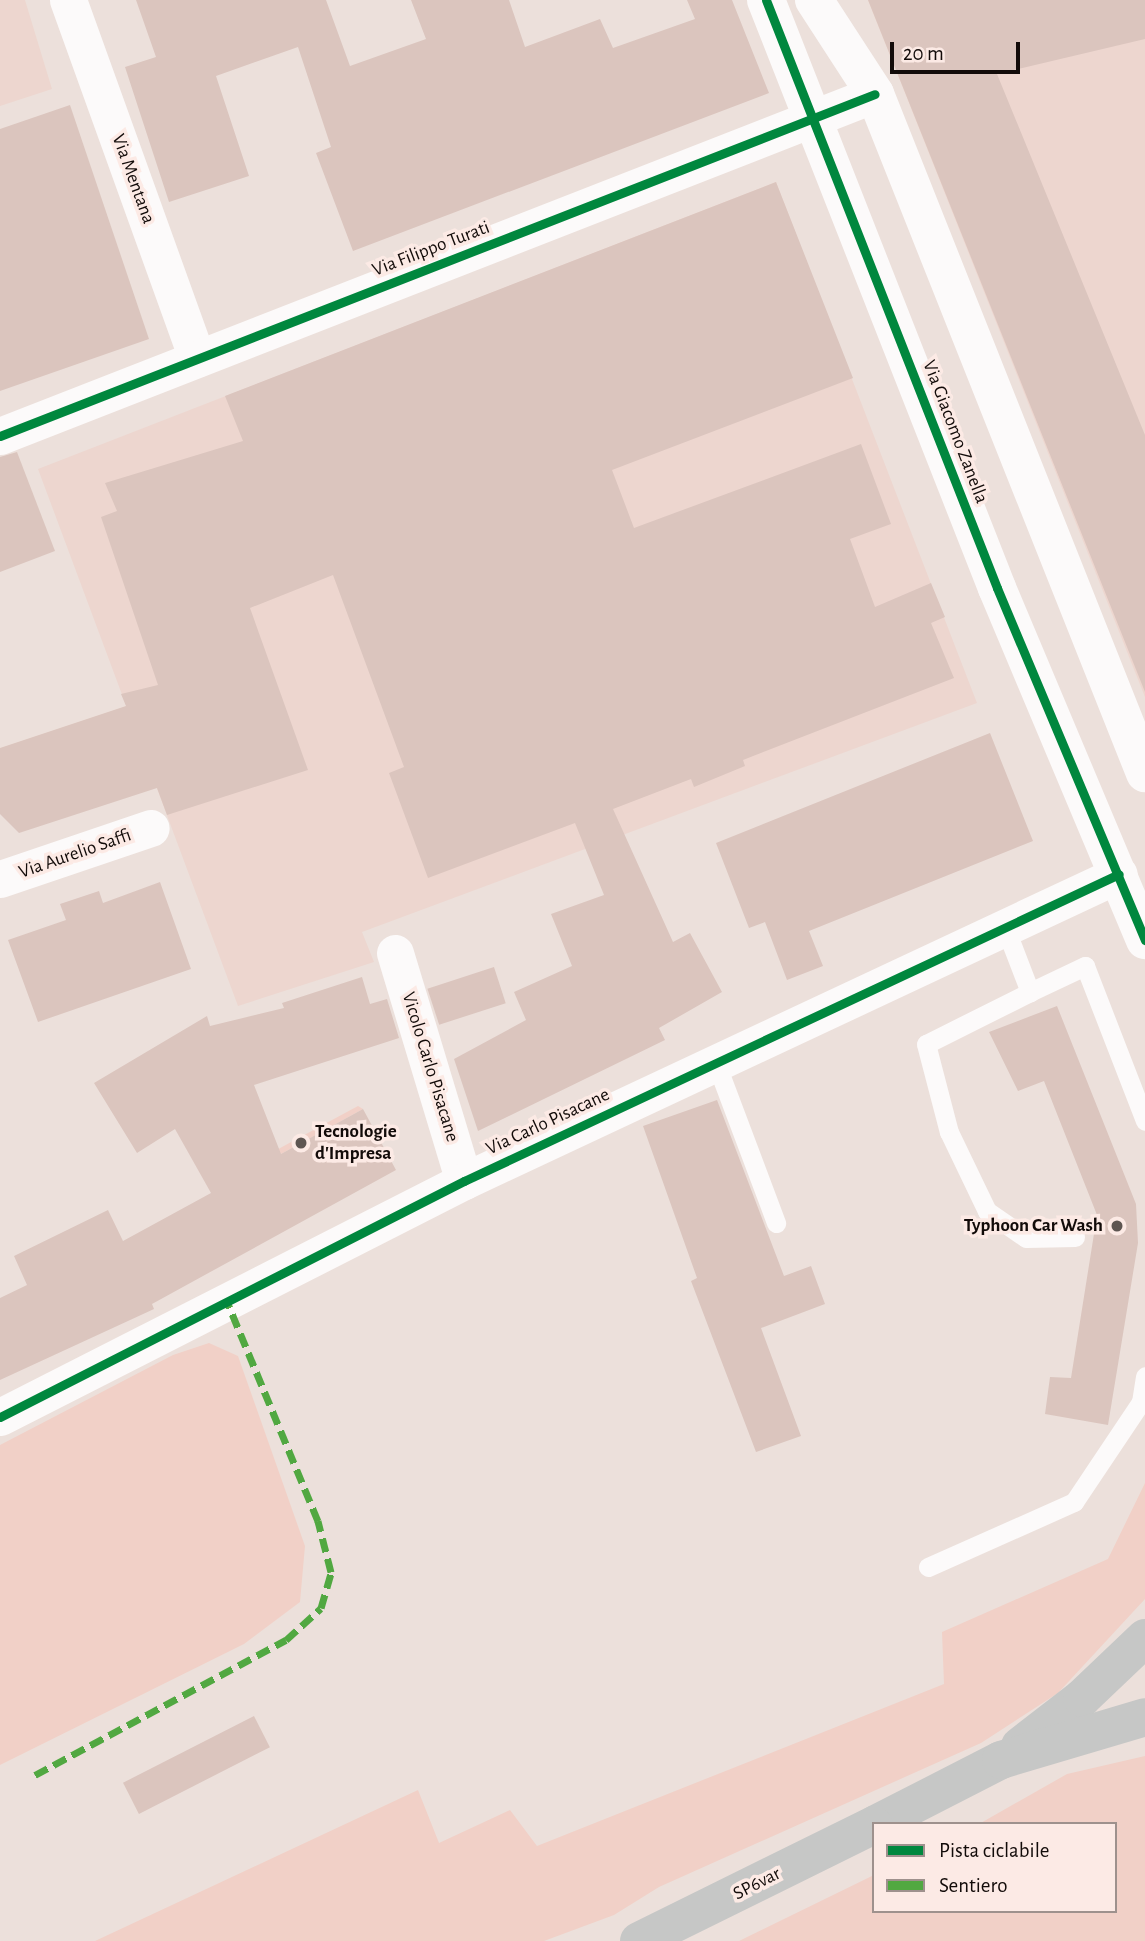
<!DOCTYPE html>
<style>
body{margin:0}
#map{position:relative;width:1145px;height:1941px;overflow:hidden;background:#ece0db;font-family:"Alegreya Sans",sans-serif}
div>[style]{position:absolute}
.built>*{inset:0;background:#edd6cf}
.green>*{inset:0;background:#f1d0c7}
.building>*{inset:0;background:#dbc5be;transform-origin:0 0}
.service>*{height:19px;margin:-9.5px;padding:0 9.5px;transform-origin:9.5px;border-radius:9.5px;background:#fcfafa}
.minor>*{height:37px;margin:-18.5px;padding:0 18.5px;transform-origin:18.5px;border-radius:18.5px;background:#fcfafa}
.tertiary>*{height:38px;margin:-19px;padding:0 19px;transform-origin:19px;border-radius:19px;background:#fcfafa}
.secondary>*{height:38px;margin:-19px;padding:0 19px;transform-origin:19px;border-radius:19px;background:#c6c7c6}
.quiet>*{height:7px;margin-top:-3.5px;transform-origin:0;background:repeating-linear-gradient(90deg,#51a841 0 14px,transparent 0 21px)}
.cycleway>*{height:9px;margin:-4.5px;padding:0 4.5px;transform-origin:4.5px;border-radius:4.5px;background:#00873e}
.dots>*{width:19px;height:19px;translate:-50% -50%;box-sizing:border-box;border:4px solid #fceae5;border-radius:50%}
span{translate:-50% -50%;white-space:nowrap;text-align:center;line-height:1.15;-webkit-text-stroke:7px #fceae5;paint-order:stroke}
.street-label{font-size:19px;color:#120b09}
.poi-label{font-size:19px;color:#120b09;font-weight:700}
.left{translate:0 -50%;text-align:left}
.right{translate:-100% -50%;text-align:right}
.legend{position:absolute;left:872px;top:1822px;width:245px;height:91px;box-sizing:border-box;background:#fceae5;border:2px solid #9e918d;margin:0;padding:9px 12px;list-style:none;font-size:21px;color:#120b09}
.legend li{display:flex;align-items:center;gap:14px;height:35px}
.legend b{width:35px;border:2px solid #9e918d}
.scale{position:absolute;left:890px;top:42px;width:130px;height:32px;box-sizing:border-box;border:4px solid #120b09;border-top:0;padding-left:9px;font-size:21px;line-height:24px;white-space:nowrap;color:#120b09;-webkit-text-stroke:5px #fceae5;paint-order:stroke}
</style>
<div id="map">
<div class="built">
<div style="clip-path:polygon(0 0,25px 0,52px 89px,0 106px)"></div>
<div style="clip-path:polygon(868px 0,1145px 0,1145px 697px)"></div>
<div style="clip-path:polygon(776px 182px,977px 703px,362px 932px,374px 962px,238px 1006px,38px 469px)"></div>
</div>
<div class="green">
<div style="clip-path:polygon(358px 1106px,363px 1109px,270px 1160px,269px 1154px)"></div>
<div style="clip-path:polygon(209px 1343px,238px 1356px,305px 1546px,300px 1602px,244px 1644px,0 1765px,0 1445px,173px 1355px)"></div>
<div style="clip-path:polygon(1145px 1483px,1145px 1599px,1058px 1693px,981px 1743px,659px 1887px,614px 1915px,544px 1941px,95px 1941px,418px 1790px,439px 1843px,510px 1810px,537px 1846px,944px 1684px,942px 1632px,1108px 1559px)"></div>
<div style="clip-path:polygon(1145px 1756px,1145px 1941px,739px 1941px,874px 1875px,874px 1911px,1115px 1911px,1115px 1824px,979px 1824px,1067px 1774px)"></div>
</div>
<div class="building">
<div style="clip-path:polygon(136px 0,326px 0,350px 66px,426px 39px,411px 0,509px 0,525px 47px,600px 19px,613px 48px,695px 19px,687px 0,732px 0,769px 93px,353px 251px,316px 153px,331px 147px,298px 47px,216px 76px,249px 176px,169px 202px,125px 67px,156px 57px)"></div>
<div style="clip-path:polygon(868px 0,1145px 0,1145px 39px,997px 74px,1145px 435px,1145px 692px)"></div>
<div style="clip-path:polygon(70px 105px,149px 339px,0 391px,0 129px)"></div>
<div style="clip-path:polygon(776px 182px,853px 378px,612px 470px,634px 528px,861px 444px,891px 524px,850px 539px,875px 607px,931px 583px,945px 617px,931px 623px,954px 678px,743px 760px,745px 766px,694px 787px,691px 779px,613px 809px,673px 942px,690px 933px,722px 992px,659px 1028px,665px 1040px,478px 1131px,454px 1059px,526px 1020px,514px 992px,572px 966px,551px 914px,604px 895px,575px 823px,428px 878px,389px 773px,404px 767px,333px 575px,250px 608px,308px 770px,167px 815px,157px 788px,19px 833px,0 814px,0 748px,126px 706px,121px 694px,158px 685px,101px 517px,117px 511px,105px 483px,243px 441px,225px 396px)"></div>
<div style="clip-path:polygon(17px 452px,55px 551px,0 572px,0 457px)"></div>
<div style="clip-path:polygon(990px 733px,1033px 841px,809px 931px,823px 966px,787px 980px,765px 922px,749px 928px,716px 843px)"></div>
<div style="clip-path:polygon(160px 882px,191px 969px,38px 1022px,8px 940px,66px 920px,60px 904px,99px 891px,103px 903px)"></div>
<div style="left:494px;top:967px;width:38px;height:70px;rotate:72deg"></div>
<div style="clip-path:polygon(362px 977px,370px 1004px,387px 999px,399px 1038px,254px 1085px,281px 1154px,363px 1109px,396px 1170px,152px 1304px,154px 1309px,0 1380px,0 1298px,27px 1285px,14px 1256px,108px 1210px,123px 1241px,211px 1193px,175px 1129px,137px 1153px,94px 1083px,207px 1016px,210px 1026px,284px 1008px,282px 1003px)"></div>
<div style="clip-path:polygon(1057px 1006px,1136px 1204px,1138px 1243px,1108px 1425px,1045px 1414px,1050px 1377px,1071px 1378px,1097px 1215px,1044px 1081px,1018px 1091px,989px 1032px)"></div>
<div style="clip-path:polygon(717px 1100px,784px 1276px,811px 1266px,825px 1304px,761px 1328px,801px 1436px,756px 1452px,691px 1281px,697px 1278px,643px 1126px)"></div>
<div style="left:254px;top:1716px;width:35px;height:147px;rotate:63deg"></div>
</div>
<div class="service">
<div style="left:1005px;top:927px;width:70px;rotate:69deg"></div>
<div style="left:1030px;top:992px;width:61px;rotate:-25.3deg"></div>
<div style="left:1085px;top:966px;width:166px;rotate:68.8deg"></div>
<div style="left:1030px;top:992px;width:116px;rotate:153.4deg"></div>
<div style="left:926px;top:1044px;width:91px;rotate:75.4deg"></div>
<div style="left:949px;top:1132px;width:88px;rotate:64.3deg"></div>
<div style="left:987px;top:1211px;width:47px;rotate:34.7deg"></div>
<div style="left:1026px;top:1238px;width:49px;rotate:-1.2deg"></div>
<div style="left:716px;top:1063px;width:171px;rotate:69.4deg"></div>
<div style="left:928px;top:1567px;width:160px;rotate:-24deg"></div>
<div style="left:1074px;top:1502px;width:120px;rotate:-56.2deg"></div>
<div style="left:1141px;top:1402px;width:26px;rotate:-81deg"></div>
</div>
<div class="minor">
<div style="left:68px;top:0;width:381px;rotate:70.2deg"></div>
<div style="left:0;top:436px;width:939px;rotate:-21.35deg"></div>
<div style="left:0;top:879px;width:159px;rotate:-18.7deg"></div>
<div style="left:395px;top:953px;width:238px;rotate:73.2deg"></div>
<div style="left:0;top:1417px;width:521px;rotate:-26.96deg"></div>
<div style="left:464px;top:1181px;width:723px;rotate:-25.11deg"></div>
</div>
<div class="tertiary">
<div style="left:766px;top:0;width:632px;rotate:68.55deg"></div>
<div style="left:997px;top:588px;width:382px;rotate:67.2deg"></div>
<div style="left:814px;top:0;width:112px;rotate:57deg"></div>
<div style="left:875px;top:94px;width:731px;rotate:68.32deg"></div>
</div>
<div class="secondary">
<div style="left:1020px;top:1746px;width:78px;rotate:-37.7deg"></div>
<div style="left:1082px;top:1698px;width:87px;rotate:-43.6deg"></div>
<div style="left:876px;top:1824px;width:140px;rotate:-27.1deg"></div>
<div style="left:1001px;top:1760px;width:150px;rotate:-16.6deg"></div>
<div style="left:639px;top:1941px;width:262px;rotate:-26.3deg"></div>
</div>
<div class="quiet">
<div style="left:35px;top:1775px;width:285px;rotate:-28.3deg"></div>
<div style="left:286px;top:1640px;width:47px;rotate:-42.4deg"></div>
<div style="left:321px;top:1608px;width:37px;rotate:-74deg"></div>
<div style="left:331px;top:1572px;width:53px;rotate:-104.3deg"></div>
<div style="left:318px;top:1521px;width:235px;rotate:-112.5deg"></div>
</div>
<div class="cycleway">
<div style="left:766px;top:0;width:632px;rotate:68.55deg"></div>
<div style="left:997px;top:588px;width:382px;rotate:67.2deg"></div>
<div style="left:0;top:436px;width:939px;rotate:-21.35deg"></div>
<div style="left:0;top:1417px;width:521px;rotate:-26.96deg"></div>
<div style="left:464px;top:1181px;width:723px;rotate:-25.11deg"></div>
</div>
<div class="dots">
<div style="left:301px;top:1143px;background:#5e5652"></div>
<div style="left:1117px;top:1226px;background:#5e5652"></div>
</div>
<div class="street-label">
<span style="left:133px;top:179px;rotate:70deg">Via Mentana</span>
<span style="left:431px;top:249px;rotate:-21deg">Via Filippo Turati</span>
<span style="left:955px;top:432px;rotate:69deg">Via Giacomo Zanella</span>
<span style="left:75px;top:854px;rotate:-19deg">Via Aurelio Saffi</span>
<span style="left:430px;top:1067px;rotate:73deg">Vicolo Carlo Pisacane</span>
<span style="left:548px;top:1122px;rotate:-25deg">Via Carlo Pisacane</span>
<span style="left:757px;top:1884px;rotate:-27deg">SP6var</span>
</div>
<div class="poi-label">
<span class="left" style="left:315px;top:1143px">Tecnologie<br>d'Impresa</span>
<span class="right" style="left:1103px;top:1226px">Typhoon Car Wash</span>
</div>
<ul class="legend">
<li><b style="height:9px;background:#00873e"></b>Pista ciclabile</li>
<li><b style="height:9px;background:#51a841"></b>Sentiero</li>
</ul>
<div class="scale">20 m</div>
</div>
